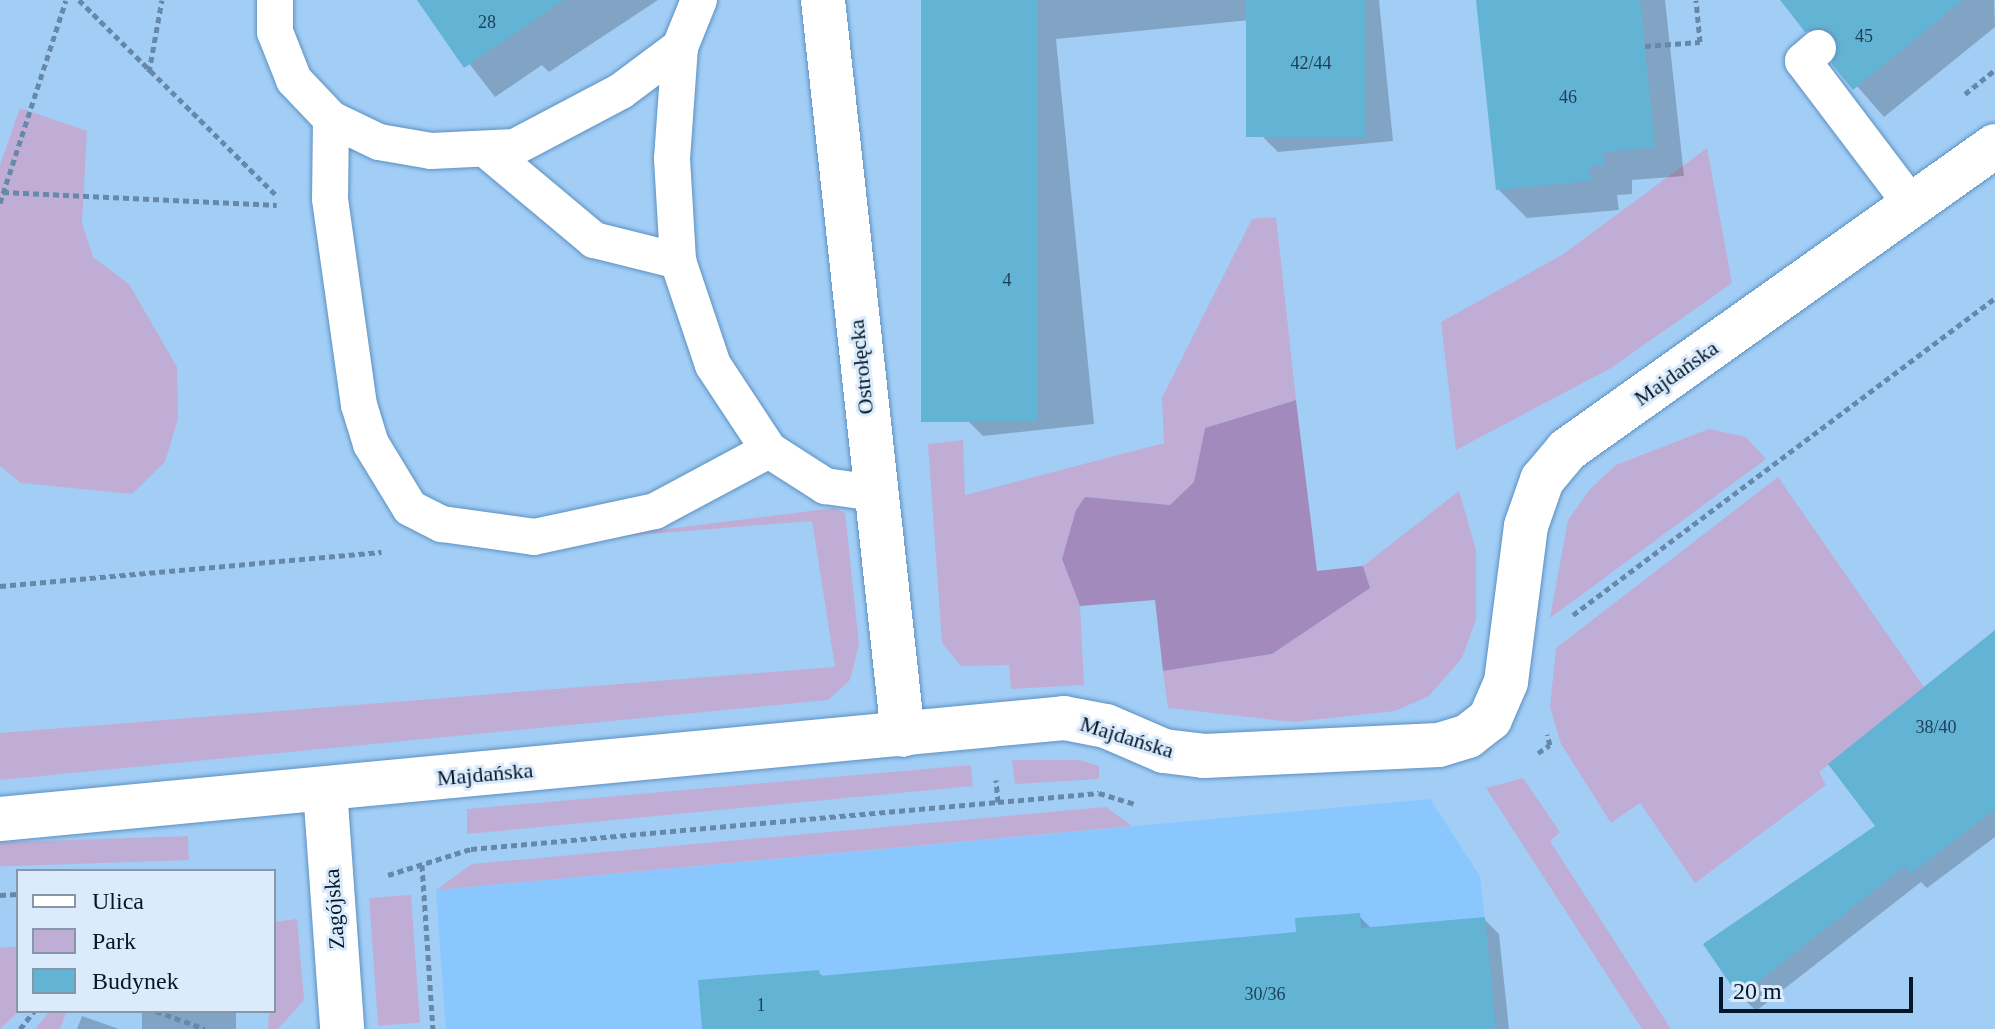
<!DOCTYPE html>
<meta charset="utf-8">
<style>
body{margin:0}
#map{position:relative;width:1995px;height:1029px;overflow:hidden;background:#a2cef6;font-family:Georgia,serif}
div>[style]{position:absolute}
.built>*{inset:0;background:#8ac7ff}
.green>*{inset:0;background:#c0add5;transform-origin:0 0}
.forest>*{inset:0;background:#a38abd}
.shadow>*{inset:0;background:#0003;transform-origin:0 0}
.building>*{inset:0;background:#63b3d4;transform-origin:0 0}
.path>*{height:5px;margin-top:-2.5px;transform-origin:0;background:repeating-linear-gradient(90deg,#6689a9 0 6px,transparent 0 10px)}
.roads{filter:drop-shadow(0 0 2px #5c91c1) drop-shadow(0 0 2px #5c91c1)}
.lane>*{height:36px;margin:-18px;padding:0 18px;transform-origin:18px;border-radius:18px;background:#fff}
.street>*{height:44px;margin:-22px;padding:0 22px;transform-origin:22px;border-radius:22px;background:#fff}
span{translate:-50% -50%;white-space:nowrap;text-align:center;line-height:1.15;-webkit-text-stroke:6px #dbebfb;paint-order:stroke}
.number-label{font-size:18px;color:#1b3f55}
.number-label span{-webkit-text-stroke-width:0}
.street-label{font-size:22px;color:#03182b}
.legend{position:absolute;left:16px;top:869px;width:260px;height:144px;box-sizing:border-box;background:#dbebfb;border:2px solid #8597a8;margin:0;padding:10px 14px;list-style:none;font-size:24px;color:#03182b}
.legend li{display:flex;align-items:center;gap:16px;height:40px}
.legend b{width:40px;border:2px solid #8597a8}
.scale{position:absolute;left:1719px;top:977px;width:194px;height:36px;box-sizing:border-box;border:4px solid #03182b;border-top:0;padding-left:10px;font-size:24px;line-height:28px;white-space:nowrap;color:#03182b;-webkit-text-stroke:6px #dbebfb;paint-order:stroke}
</style>
<div id="map">
<div class="built">
<div style="clip-path:polygon(1430px 799px,1480px 876px,1496px 1029px,446px 1029px,436px 890px)"></div>
</div>
<div class="green">
<div style="clip-path:polygon(20px 108px,87px 131px,82px 223px,93px 257px,129px 284px,177px 367px,178px 419px,165px 462px,132px 494px,21px 483px,0 466px,0 165px)"></div>
<div style="clip-path:polygon(1707px 148px,1732px 283px,1611px 368px,1456px 450px,1441px 322px,1562px 255px)"></div>
<div style="clip-path:polygon(1276px 217px,1296px 400px,1205px 428px,1194px 483px,1170px 505px,1085px 497px,1062px 559px,1080px 606px,1084px 685px,1011px 689px,1009px 665px,961px 666px,942px 643px,928px 444px,963px 440px,965px 495px,1164px 443px,1162px 398px,1252px 219px)"></div>
<div style="clip-path:polygon(1709px 429px,1746px 437px,1766px 459px,1550px 618px,1568px 520px,1590px 489px,1616px 465px)"></div>
<div style="clip-path:polygon(1778px 477px,1926px 690px,1819px 772px,1826px 785px,1695px 883px,1640px 803px,1611px 823px,1561px 744px,1550px 707px,1556px 648px)"></div>
<div style="clip-path:polygon(1459px 491px,1476px 550px,1476px 620px,1462px 658px,1429px 696px,1395px 711px,1293px 722px,1168px 708px,1163px 671px,1272px 654px,1369px 588px,1363px 566px)"></div>
<div style="clip-path:polygon(834px 508px,845px 513px,859px 644px,850px 680px,828px 700px,0 780px,0 733px,835px 667px,812px 521px,588px 539px)"></div>
<div style="clip-path:polygon(1012px 760px,1080px 760px,1099px 766px,1099px 779px,1015px 784px)"></div>
<div style="clip-path:polygon(971px 765px,973px 786px,467px 834px,467px 809px)"></div>
<div style="clip-path:polygon(1523px 778px,1560px 832px,1550px 841px,1671px 1029px,1642px 1029px,1486px 788px)"></div>
<div style="clip-path:polygon(1106px 807px,1132px 826px,436px 890px,472px 864px)"></div>
<div style="left:188px;top:836px;width:24px;height:189px;rotate:88deg"></div>
<div style="left:411px;top:895px;width:128px;height:42px;rotate:86deg"></div>
<div style="clip-path:polygon(297px 919px,304px 1000px,278px 1029px,268px 1029px,274px 922px)"></div>
<div style="clip-path:polygon(18px 946px,19px 1011px,0 1029px,0 948px)"></div>
<div style="clip-path:polygon(50px 1011px,67px 1011px,60px 1029px,35px 1029px)"></div>
</div>
<div class="forest">
<div style="clip-path:polygon(1296px 400px,1317px 571px,1363px 566px,1370px 588px,1272px 654px,1163px 671px,1155px 600px,1080px 606px,1062px 559px,1076px 510px,1085px 497px,1170px 505px,1194px 482px,1205px 428px)"></div>
</div>
<div class="shadow">
<div style="clip-path:polygon(420px 0,658px 0,549px 72px,542px 65px,495px 97px)"></div>
<div style="clip-path:polygon(922px 0,1379px 0,1393px 141px,1278px 152px,1261px 135px,1250px 20px,1056px 39px,1094px 424px,983px 436px,966px 419px)"></div>
<div style="clip-path:polygon(1478px 0,1665px 0,1684px 176px,1632px 180px,1632px 194px,1617px 195px,1619px 210px,1527px 218px,1498px 189px)"></div>
<div style="clip-path:polygon(1782px 0,1994px 0,1995px 27px,1884px 117px)"></div>
<div style="clip-path:polygon(1995px 638px,1995px 837px,1927px 888px,1921px 882px,1756px 1011px,1740px 995px,1877px 827px)"></div>
<div style="clip-path:polygon(1359px 916px,1372px 929px,1484px 919px,1499px 934px,1509px 1029px,704px 1029px,818px 972px,824px 978px,1298px 934px)"></div>
<div style="left:142px;top:1011px;width:94px;height:18px"></div>
<div style="clip-path:polygon(82px 1016px,119px 1029px,77px 1029px)"></div>
</div>
<div class="building">
<div style="clip-path:polygon(417px 0,564px 0,464px 68px)"></div>
<div style="left:921px;top:0;width:117px;height:422px"></div>
<div style="left:1246px;top:0;width:119px;height:137px"></div>
<div style="clip-path:polygon(1476px 0,1640px 0,1655px 147px,1604px 152px,1604px 165px,1589px 167px,1591px 181px,1496px 190px)"></div>
<div style="clip-path:polygon(1780px 0,1963px 0,1853px 90px,1832px 64px,1834px 35px,1824px 28px,1805px 32px)"></div>
<div style="clip-path:polygon(1995px 630px,1995px 810px,1910px 874px,1905px 866px,1739px 997px,1703px 944px,1875px 826px,1828px 764px)"></div>
<div style="clip-path:polygon(1360px 913px,1361px 928px,1485px 917px,1496px 1029px,702px 1029px,698px 980px,819px 970px,820px 976px,1296px 932px,1295px 918px)"></div>
</div>
<div class="path">
<div style="left:79px;top:0;width:279px;rotate:44.7deg"></div>
<div style="left:1645px;top:46px;width:55px;rotate:-4.2deg"></div>
<div style="left:1700px;top:42px;width:42px;rotate:-95.4deg"></div>
<div style="left:149px;top:72px;width:73px;rotate:-79.8deg"></div>
<div style="left:1965px;top:94px;width:38px;rotate:-39deg"></div>
<div style="left:3px;top:192px;width:274px;rotate:2.7deg"></div>
<div style="left:0;top:203px;width:213px;rotate:-72deg"></div>
<div style="left:0;top:586px;width:383px;rotate:-5.1deg"></div>
<div style="left:1573px;top:615px;width:528px;rotate:-36.91deg"></div>
<div style="left:1538px;top:753px;width:14px;rotate:-34deg"></div>
<div style="left:1550px;top:745px;width:11px;rotate:-105deg"></div>
<div style="left:998px;top:802px;width:101px;rotate:-5.1deg"></div>
<div style="left:1099px;top:793px;width:38px;rotate:17deg"></div>
<div style="left:422px;top:865px;width:164px;rotate:86.2deg"></div>
<div style="left:388px;top:875px;width:87px;rotate:-17.4deg"></div>
<div style="left:471px;top:849px;width:529px;rotate:-5.1deg"></div>
<div style="left:998px;top:802px;width:22px;rotate:-95deg"></div>
<div style="left:0;top:895px;width:18px;rotate:-3deg"></div>
<div style="left:156px;top:1011px;width:52px;rotate:20.2deg"></div>
<div style="left:20px;top:1029px;width:23px;rotate:-52deg"></div>
</div>
<div class="roads">
<div class="lane">
<div style="left:275px;top:0;width:32px;rotate:90deg"></div>
<div style="left:275px;top:32px;width:52px;rotate:68.4deg"></div>
<div style="left:294px;top:80px;width:54px;rotate:46.5deg"></div>
<div style="left:331px;top:119px;width:53px;rotate:25.6deg"></div>
<div style="left:379px;top:142px;width:53px;rotate:9.8deg"></div>
<div style="left:431px;top:151px;width:84px;rotate:-2.7deg"></div>
<div style="left:515px;top:147px;width:120px;rotate:-27.8deg"></div>
<div style="left:621px;top:91px;width:74px;rotate:-36.7deg"></div>
<div style="left:699px;top:0;width:51px;rotate:112deg"></div>
<div style="left:680px;top:47px;width:112px;rotate:94.1deg"></div>
<div style="left:672px;top:159px;width:102px;rotate:86.6deg"></div>
<div style="left:678px;top:261px;width:110px;rotate:71.4deg"></div>
<div style="left:713px;top:365px;width:102px;rotate:56.6deg"></div>
<div style="left:769px;top:450px;width:67px;rotate:32.7deg"></div>
<div style="left:825px;top:486px;width:50px;rotate:8deg"></div>
<div style="left:1818px;top:48px;width:20px;rotate:139deg"></div>
<div style="left:1803px;top:61px;width:184px;rotate:52.9deg"></div>
<div style="left:331px;top:119px;width:80px;rotate:90.7deg"></div>
<div style="left:330px;top:199px;width:208px;rotate:82deg"></div>
<div style="left:359px;top:405px;width:41px;rotate:72.9deg"></div>
<div style="left:371px;top:444px;width:75px;rotate:58.6deg"></div>
<div style="left:410px;top:508px;width:36px;rotate:27deg"></div>
<div style="left:442px;top:524px;width:93px;rotate:8deg"></div>
<div style="left:534px;top:537px;width:124px;rotate:-12.1deg"></div>
<div style="left:655px;top:511px;width:129px;rotate:-28.2deg"></div>
<div style="left:490px;top:153px;width:136px;rotate:39.9deg"></div>
<div style="left:594px;top:240px;width:87px;rotate:14deg"></div>
</div>
<div class="street">
<div style="left:823px;top:0;width:739px;rotate:83.79deg"></div>
<div style="left:325px;top:789px;width:241px;rotate:85.9deg"></div>
<div style="left:0;top:819px;width:1069px;rotate:-5.42deg"></div>
<div style="left:1064px;top:718px;width:43px;rotate:10.8deg"></div>
<div style="left:1106px;top:726px;width:63px;rotate:23.3deg"></div>
<div style="left:1164px;top:751px;width:40px;rotate:7.1deg"></div>
<div style="left:1204px;top:756px;width:235px;rotate:-2.7deg"></div>
<div style="left:1439px;top:745px;width:30px;rotate:-17deg"></div>
<div style="left:1468px;top:736px;width:28px;rotate:-38deg"></div>
<div style="left:1490px;top:719px;width:40px;rotate:-66.6deg"></div>
<div style="left:1506px;top:682px;width:157px;rotate:-82.7deg"></div>
<div style="left:1526px;top:526px;width:49px;rotate:-70.8deg"></div>
<div style="left:1542px;top:480px;width:39px;rotate:-50deg"></div>
<div style="left:1567px;top:450px;width:525px;rotate:-35.39deg"></div>
</div>
</div>
<div class="number-label">
<span style="left:487px;top:22px">28</span>
<span style="left:1864px;top:36px">45</span>
<span style="left:1311px;top:63px">42/44</span>
<span style="left:1568px;top:97px">46</span>
<span style="left:1007px;top:280px">4</span>
<span style="left:1936px;top:727px">38/40</span>
<span style="left:1265px;top:994px">30/36</span>
<span style="left:761px;top:1005px">1</span>
</div>
<div class="street-label">
<span style="left:861px;top:367px;rotate:-96deg">Ostrołęcka</span>
<span style="left:1676px;top:373px;rotate:-35deg">Majdańska</span>
<span style="left:1127px;top:737px;rotate:17deg">Majdańska</span>
<span style="left:485px;top:774px;rotate:-5deg">Majdańska</span>
<span style="left:334px;top:909px;rotate:-94deg">Zagójska</span>
</div>
<ul class="legend">
<li><b style="height:10px;background:#fff"></b>Ulica</li>
<li><b style="height:22px;background:#c0add5"></b>Park</li>
<li><b style="height:22px;background:#63b3d4"></b>Budynek</li>
</ul>
<div class="scale">20 m</div>
</div>
